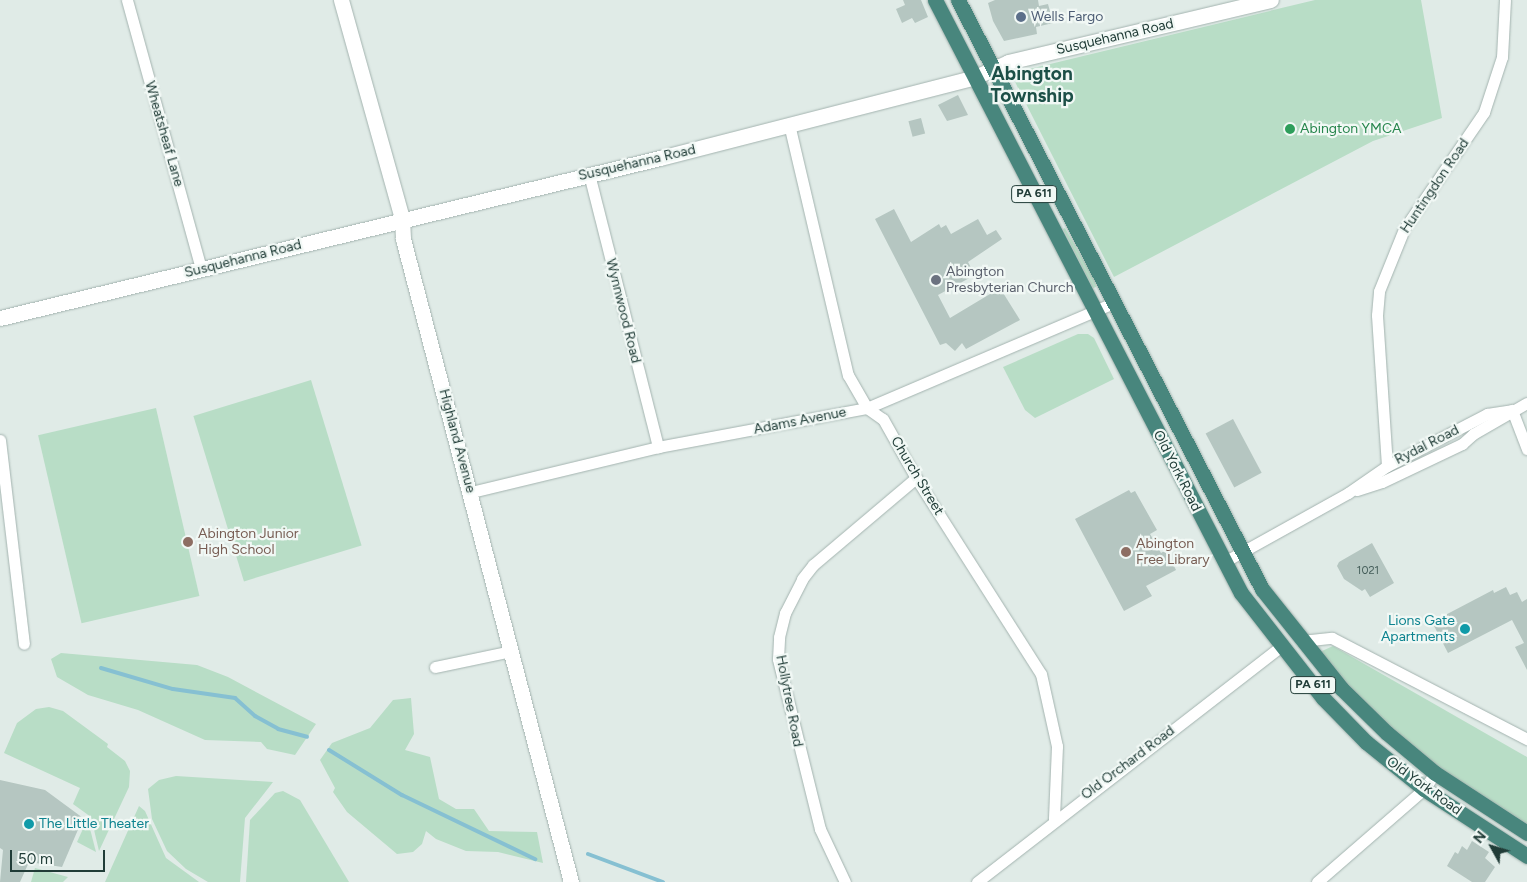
<!DOCTYPE html>
<style>
body{margin:0}
#map{position:relative;width:1527px;height:882px;overflow:hidden;background:#e0ebe7;font-family:Figtree,sans-serif}
div>[style]{position:absolute}
.green>*{inset:0;background:#b8ddc6;transform-origin:0 0}
.stream>*{height:4px;margin:-2px;padding:0 2px;transform-origin:2px;border-radius:2px;background:#86c0d2}
.building>*{inset:0;background:#b5c6c1;transform-origin:0 0}
.roads{filter:drop-shadow(0 0 1px #a3b3af) drop-shadow(0 0 1px #a3b3af)}
.minor>*{height:11px;margin:-5.5px;padding:0 5.5px;transform-origin:5.5px;border-radius:5.5px;background:#fff}
.tertiary>*{height:15px;margin:-7.5px;padding:0 7.5px;transform-origin:7.5px;border-radius:7.5px;background:#fff}
.secondary>*{height:15px;margin:-7.5px;padding:0 7.5px;transform-origin:7.5px;border-radius:7.5px;background:#fff}
.trunk>*{height:15px;margin:-7.5px;padding:0 7.5px;transform-origin:7.5px;border-radius:7.5px;background:#48867d}
.dots>*{width:14px;height:14px;translate:-50% -50%;box-sizing:border-box;border:2px solid #f1f8f5;border-radius:50%}
span{translate:-50% -50%;white-space:nowrap;text-align:center;line-height:1.15;-webkit-text-stroke:4.5px #f1f8f5;paint-order:stroke}
.number-label{font-size:11px;color:#455e5a}
.number-label span{-webkit-text-stroke-width:0}
.shield-label span{padding:1px 4px;background:#f1f8f5;border:1px solid;border-radius:4px;-webkit-text-stroke-width:0}
.shield-label{font-size:12px;color:#203c37;font-weight:700}
.service-label{font-size:14px;color:#4e5e75}
.left{translate:0 -50%;text-align:left}
.street-label{font-size:14px;color:#203c37}
.leisure-label{font-size:14px;color:#27864d}
.worship-label{font-size:14px;color:#5b616d}
.education-label{font-size:14px;color:#785e54}
.culture-label{font-size:14px;color:#0d838f}
.right{translate:-100% -50%;text-align:right}
.district-label{font-size:19px;color:#1c4f47;font-weight:700}
.north{position:absolute;left:1467px;top:822px;width:50px;height:50px;-webkit-text-stroke:4px #f1f8f5;paint-order:stroke;rotate:309deg;font-size:14px;font-weight:700;line-height:20px;text-align:center;color:#203c37}
.north::after{content:'';display:block;margin:auto;width:18px;height:22px;background:#203c37;clip-path:polygon(50% 0,100% 100%,50% 72%,0 100%)}
.scale{position:absolute;left:10px;top:850px;width:95px;height:22px;box-sizing:border-box;border:2px solid #203c37;border-top:0;padding-left:6px;font-size:15px;line-height:18px;white-space:nowrap;color:#203c37;-webkit-text-stroke:4px #f1f8f5;paint-order:stroke}
</style>
<div id="map">
<div class="green">
<div style="clip-path:polygon(1315px 0,1421px 0,1442px 118px,1373px 141px,1114px 277px,1013px 78px,1017px 72px)"></div>
<div style="clip-path:polygon(1065px 228px,1095px 280px,1096px 287px,1093px 288px,1063px 229px)"></div>
<div style="clip-path:polygon(1078px 334px,1088px 334px,1094px 338px,1114px 379px,1035px 418px,1025px 410px,1003px 367px)"></div>
<div style="left:311px;top:380px;width:173px;height:123px;rotate:73deg"></div>
<div style="left:156px;top:408px;width:193px;height:121px;rotate:77deg"></div>
<div style="clip-path:polygon(1333px 646px,1527px 757px,1527px 824px,1443px 770px,1398px 735px,1322px 658px,1322px 651px)"></div>
<div style="clip-path:polygon(61px 653px,197px 665px,228px 677px,316px 724px,295px 755px,267px 749px,261px 742px,205px 740px,138px 710px,88px 695px,57px 677px,51px 659px)"></div>
<div style="clip-path:polygon(411px 698px,414px 734px,405px 750px,430px 757px,439px 799px,456px 809px,474px 809px,489px 831px,537px 832px,543px 863px,498px 852px,466px 851px,436px 839px,426px 831px,422px 844px,413px 852px,397px 854px,347px 812px,333px 792px,335px 788px,320px 760px,332px 743px,370px 728px,393px 700px)"></div>
<div style="clip-path:polygon(49px 707px,63px 711px,108px 744px,107px 747px,125px 761px,130px 771px,129px 787px,99px 851px,91px 817px,73px 804px,80px 788px,4px 753px,17px 723px,36px 709px)"></div>
<div style="clip-path:polygon(176px 776px,273px 782px,245px 818px,240px 882px,208px 882px,186px 869px,167px 851px,152px 819px,148px 789px,159px 780px)"></div>
<div style="clip-path:polygon(283px 791px,300px 800px,349px 882px,246px 882px,250px 820px,275px 793px)"></div>
<div style="clip-path:polygon(139px 806px,145px 811px,166px 858px,199px 882px,105px 882px)"></div>
<div style="clip-path:polygon(87px 820px,88px 821px,96px 852px,77px 842px)"></div>
<div style="clip-path:polygon(35px 868px,68px 877px,63px 882px,31px 882px)"></div>
</div>
<div class="stream">
<div style="left:101px;top:668px;width:75px;rotate:16.3deg"></div>
<div style="left:173px;top:689px;width:63px;rotate:8.3deg"></div>
<div style="left:235px;top:698px;width:27px;rotate:42deg"></div>
<div style="left:255px;top:716px;width:26px;rotate:29deg"></div>
<div style="left:278px;top:729px;width:30px;rotate:15deg"></div>
<div style="left:329px;top:750px;width:86px;rotate:31.7deg"></div>
<div style="left:402px;top:795px;width:148px;rotate:25.7deg"></div>
<div style="left:588px;top:854px;width:80px;rotate:20.5deg"></div>
</div>
<div class="building">
<div style="clip-path:polygon(903px 0,921px 0,928px 17px,915px 23px,912px 18px,902px 23px,896px 9px,905px 5px)"></div>
<div style="clip-path:polygon(995px 0,1038px 0,1039px 6px,1048px 4px,1053px 23px,1036px 27px,1037px 34px,1004px 41px,993px 21px,988px 3px)"></div>
<div style="clip-path:polygon(958px 95px,968px 115px,947px 121px,938px 105px)"></div>
<div style="left:921px;top:118px;width:16px;height:13px;rotate:75deg"></div>
<div style="clip-path:polygon(894px 209px,911px 242px,939px 224px,941px 228px,946px 225px,951px 234px,978px 219px,987px 235px,996px 230px,1002px 239px,968px 262px,975px 275px,938px 295px,950px 318px,1000px 288px,1020px 320px,966px 349px,962px 343px,955px 351px,946px 343px,940px 345px,875px 219px)"></div>
<div style="left:1233px;top:419px;width:61px;height:31px;rotate:62deg"></div>
<div style="clip-path:polygon(1129px 490px,1131px 493px,1135px 491px,1157px 530px,1150px 534px,1161px 553px,1166px 550px,1176px 570px,1146px 586px,1152px 596px,1124px 611px,1075px 519px)"></div>
<div style="clip-path:polygon(1372px 543px,1394px 583px,1370px 597px,1365px 589px,1362px 591px,1344px 579px,1337px 566px,1339px 562px)"></div>
<div style="clip-path:polygon(1506px 587px,1510px 595px,1517px 592px,1522px 602px,1527px 599px,1527px 670px,1515px 647px,1524px 643px,1512px 620px,1448px 653px,1432px 622px,1493px 590px,1494px 593px)"></div>
<div style="clip-path:polygon(0 780px,45px 790px,83px 818px,62px 867px,29px 862px,20px 882px,0 882px,3px 850px,0 848px)"></div>
<div style="clip-path:polygon(1472px 841px,1489px 852px,1485px 858px,1495px 867px,1485px 882px,1472px 882px,1447px 866px,1455px 852px,1458px 854px,1462px 846px,1467px 850px)"></div>
</div>
<div class="roads">
<div class="minor">
<div style="left:127px;top:0;width:279px;rotate:74.6deg"></div>
<div style="left:789px;top:124px;width:258px;rotate:76.8deg"></div>
<div style="left:848px;top:375px;width:38px;rotate:60deg"></div>
<div style="left:867px;top:408px;width:19px;rotate:35deg"></div>
<div style="left:883px;top:419px;width:68px;rotate:60.8deg"></div>
<div style="left:916px;top:478px;width:232px;rotate:57.5deg"></div>
<div style="left:1041px;top:674px;width:74px;rotate:77.5deg"></div>
<div style="left:1057px;top:746px;width:73px;rotate:92.4deg"></div>
<div style="left:589px;top:174px;width:282px;rotate:75.8deg"></div>
<div style="left:1512px;top:410px;width:42px;rotate:69deg"></div>
<div style="left:0;top:440px;width:205px;rotate:83.3deg"></div>
<div style="left:1387px;top:466px;width:151px;rotate:-93.8deg"></div>
<div style="left:1377px;top:315px;width:24px;rotate:-85deg"></div>
<div style="left:1379px;top:291px;width:67px;rotate:-68deg"></div>
<div style="left:1404px;top:229px;width:142px;rotate:-55.6deg"></div>
<div style="left:1484px;top:112px;width:58px;rotate:-71.9deg"></div>
<div style="left:1502px;top:57px;width:57px;rotate:-87deg"></div>
<div style="left:1357px;top:490px;width:26px;rotate:-18deg"></div>
<div style="left:1382px;top:482px;width:89px;rotate:-25.4deg"></div>
<div style="left:1462px;top:444px;width:15px;rotate:-42deg"></div>
<div style="left:1473px;top:434px;width:62px;rotate:-29.9deg"></div>
<div style="left:471px;top:492px;width:192px;rotate:-13.5deg"></div>
<div style="left:658px;top:447px;width:213px;rotate:-10.6deg"></div>
<div style="left:867px;top:408px;width:267px;rotate:-23.1deg"></div>
<div style="left:1224px;top:562px;width:142px;rotate:-29.1deg"></div>
<div style="left:1348px;top:493px;width:47px;rotate:-34.7deg"></div>
<div style="left:1387px;top:466px;width:113px;rotate:-27.5deg"></div>
<div style="left:1487px;top:414px;width:25px;rotate:-9deg"></div>
<div style="left:1301px;top:641px;width:31px;rotate:-6deg"></div>
<div style="left:1332px;top:638px;width:220px;rotate:27.4deg"></div>
<div style="left:435px;top:667px;width:78px;rotate:-11.9deg"></div>
<div style="left:845px;top:882px;width:59px;rotate:-115.3deg"></div>
<div style="left:820px;top:829px;width:175px;rotate:-103.9deg"></div>
<div style="left:778px;top:659px;width:22px;rotate:-87deg"></div>
<div style="left:779px;top:637px;width:25px;rotate:-76deg"></div>
<div style="left:785px;top:613px;width:38px;rotate:-63deg"></div>
<div style="left:802px;top:579px;width:18px;rotate:-52deg"></div>
<div style="left:813px;top:565px;width:135px;rotate:-40.2deg"></div>
<div style="left:977px;top:882px;width:385px;rotate:-37.8deg"></div>
<div style="left:1317px;top:882px;width:142px;rotate:-41deg"></div>
<div style="left:1424px;top:789px;width:19px;rotate:-55deg"></div>
</div>
<div class="tertiary">
<div style="left:341px;top:0;width:227px;rotate:74.4deg"></div>
<div style="left:402px;top:219px;width:20px;rotate:87deg"></div>
<div style="left:403px;top:239px;width:665px;rotate:75.36deg"></div>
</div>
<div class="secondary">
<div style="left:0;top:318px;width:679px;rotate:-13.63deg"></div>
<div style="left:660px;top:158px;width:325px;rotate:-14.4deg"></div>
<div style="left:975px;top:77px;width:36px;rotate:-24deg"></div>
<div style="left:1008px;top:62px;width:270px;rotate:-13.3deg"></div>
</div>
<div class="trunk">
<div style="left:935px;top:0;width:667px;rotate:62.71deg"></div>
<div style="left:1241px;top:593px;width:133px;rotate:52deg"></div>
<div style="left:1323px;top:698px;width:62px;rotate:45.7deg"></div>
<div style="left:1366px;top:742px;width:75px;rotate:39deg"></div>
<div style="left:1424px;top:789px;width:123px;rotate:33deg"></div>
<div style="left:958px;top:0;width:663px;rotate:62.7deg"></div>
<div style="left:1262px;top:589px;width:127px;rotate:51.4deg"></div>
<div style="left:1341px;top:688px;width:64px;rotate:44.4deg"></div>
<div style="left:1387px;top:733px;width:62px;rotate:39.8deg"></div>
<div style="left:1435px;top:773px;width:110px;rotate:33.1deg"></div>
</div>
</div>
<div class="dots">
<div style="left:1021px;top:17px;background:#5c6f8a"></div>
<div style="left:1290px;top:129px;background:#2e9e5b"></div>
<div style="left:936px;top:280px;background:#6b7280"></div>
<div style="left:188px;top:542px;background:#8d6e63"></div>
<div style="left:1126px;top:552px;background:#8d6e63"></div>
<div style="left:1465px;top:629px;background:#0f9aa8"></div>
<div style="left:29px;top:824px;background:#0f9aa8"></div>
</div>
<div class="number-label">
<span style="left:1368px;top:571px">1021</span>
</div>
<div class="shield-label">
<span style="left:1034px;top:194px">PA 611</span>
<span style="left:1313px;top:685px">PA 611</span>
</div>
<div class="service-label">
<span class="left" style="left:1031px;top:17px">Wells Fargo</span>
</div>
<div class="street-label">
<span style="left:1115px;top:37px;rotate:-13deg">Susquehanna Road</span>
<span style="left:164px;top:134px;rotate:74deg">Wheatsheaf Lane</span>
<span style="left:637px;top:163px;rotate:-13deg">Susquehanna Road</span>
<span style="left:1435px;top:186px;rotate:-56deg">Huntingdon Road</span>
<span style="left:243px;top:259px;rotate:-14deg">Susquehanna Road</span>
<span style="left:623px;top:311px;rotate:76deg">Wynnwood Road</span>
<span style="left:800px;top:421px;rotate:-11deg">Adams Avenue</span>
<span style="left:457px;top:441px;rotate:75deg">Highland Avenue</span>
<span style="left:1427px;top:445px;rotate:-27deg">Rydal Road</span>
<span style="left:1177px;top:471px;rotate:63deg">Old York Road</span>
<span style="left:917px;top:476px;rotate:59deg">Church Street</span>
<span style="left:789px;top:701px;rotate:79deg">Hollytree Road</span>
<span style="left:1128px;top:763px;rotate:-37deg">Old Orchard Road</span>
<span style="left:1424px;top:786px;rotate:36deg">Old York Road</span>
</div>
<div class="leisure-label">
<span class="left" style="left:1300px;top:129px">Abington YMCA</span>
</div>
<div class="worship-label">
<span class="left" style="left:946px;top:280px">Abington<br>Presbyterian Church</span>
</div>
<div class="education-label">
<span class="left" style="left:198px;top:542px">Abington Junior<br>High School</span>
<span class="left" style="left:1136px;top:552px">Abington<br>Free Library</span>
</div>
<div class="culture-label">
<span class="right" style="left:1455px;top:629px">Lions Gate<br>Apartments</span>
<span class="left" style="left:39px;top:824px">The Little Theater</span>
</div>
<div class="district-label">
<span style="left:1032px;top:85px">Abington<br>Township</span>
</div>
<div class="north">N</div>
<div class="scale">50 m</div>
</div>
